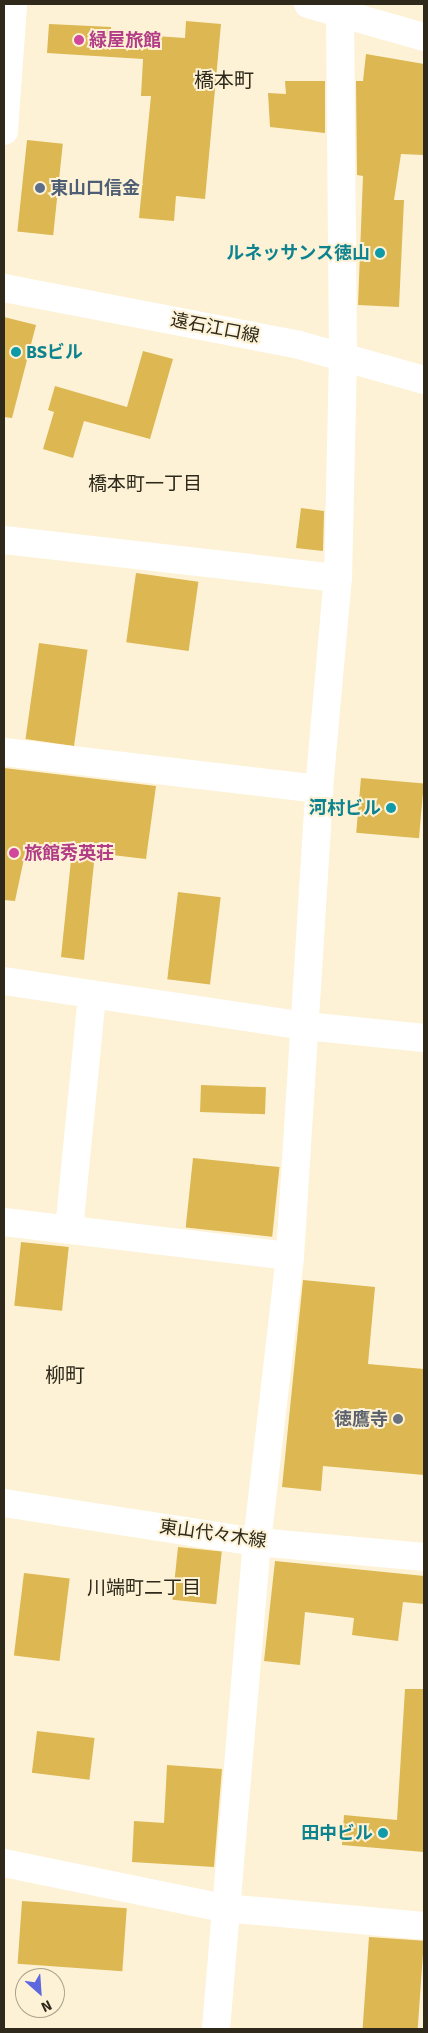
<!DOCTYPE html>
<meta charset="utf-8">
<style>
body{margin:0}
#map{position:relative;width:428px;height:2033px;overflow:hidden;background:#fdf2d6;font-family:Signika,"Noto Sans JP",sans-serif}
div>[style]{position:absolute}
.building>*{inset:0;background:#dcb752;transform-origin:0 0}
.street>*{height:28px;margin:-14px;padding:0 14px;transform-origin:14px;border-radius:14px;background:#fff}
.secondary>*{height:28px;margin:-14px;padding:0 14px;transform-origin:14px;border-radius:14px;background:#fff}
.dots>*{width:14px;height:14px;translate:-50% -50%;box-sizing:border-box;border:2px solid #fdf2d6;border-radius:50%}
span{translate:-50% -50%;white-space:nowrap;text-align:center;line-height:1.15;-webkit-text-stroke:4px #fdf2d6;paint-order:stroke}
.hotel-label{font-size:18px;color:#b23c85;font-weight:700}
.left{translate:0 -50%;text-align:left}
.service-label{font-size:18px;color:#4e5e75;font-weight:700}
.culture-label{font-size:18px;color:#0d838f;font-weight:700}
.right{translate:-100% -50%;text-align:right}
.street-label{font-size:18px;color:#2e291b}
.worship-label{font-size:18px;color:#5b616d;font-weight:700}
.neighbourhood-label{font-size:19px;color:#2e291b}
.quarter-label{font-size:20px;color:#2e291b}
.frame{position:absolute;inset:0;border:5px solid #2e291b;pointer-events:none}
.north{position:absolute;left:15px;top:1968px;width:50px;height:50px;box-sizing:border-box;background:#fdf2d6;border:1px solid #aaa28b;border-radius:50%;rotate:154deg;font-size:14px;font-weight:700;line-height:20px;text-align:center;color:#2e291b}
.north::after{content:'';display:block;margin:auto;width:18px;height:22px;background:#5d67de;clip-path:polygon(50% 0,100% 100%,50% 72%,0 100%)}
</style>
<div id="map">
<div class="building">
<div style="clip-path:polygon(186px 21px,221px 24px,205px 199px,176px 196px,174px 221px,139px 218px,151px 96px,141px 96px,143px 59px,47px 53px,49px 24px,111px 27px,111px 33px,185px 38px)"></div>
<div style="clip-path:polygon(366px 54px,424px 64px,424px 155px,401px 154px,394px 200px,404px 200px,399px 307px,358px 305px,363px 176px,357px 175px,356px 81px,363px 81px)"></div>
<div style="clip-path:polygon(285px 81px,325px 81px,325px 133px,270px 127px,268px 93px,286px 94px)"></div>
<div style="left:27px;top:140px;width:36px;height:92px;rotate:6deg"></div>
<div style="clip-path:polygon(4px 317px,36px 325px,12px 418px,4px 417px)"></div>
<div style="clip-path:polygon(143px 351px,173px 359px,150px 439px,84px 421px,73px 458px,43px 449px,54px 412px,48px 410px,55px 386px,127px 407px)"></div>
<div style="clip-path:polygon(301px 508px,324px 511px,323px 551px,296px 548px)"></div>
<div style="left:136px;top:573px;width:63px;height:70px;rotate:8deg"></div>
<div style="left:39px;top:643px;width:49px;height:97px;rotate:8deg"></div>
<div style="clip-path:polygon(4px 768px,156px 786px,146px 859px,95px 853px,84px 960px,61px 957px,71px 860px,25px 854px,15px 901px,4px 900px)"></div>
<div style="left:361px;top:778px;width:63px;height:55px;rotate:5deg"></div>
<div style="left:178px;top:892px;width:43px;height:88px;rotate:7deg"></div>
<div style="left:201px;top:1085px;width:65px;height:27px;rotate:2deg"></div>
<div style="left:193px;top:1158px;width:87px;height:70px;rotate:6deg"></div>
<div style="left:21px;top:1242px;width:48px;height:64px;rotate:6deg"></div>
<div style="clip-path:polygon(303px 1280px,375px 1287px,368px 1364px,424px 1369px,424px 1475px,323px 1466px,321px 1491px,282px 1487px)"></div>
<div style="left:178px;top:1547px;width:44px;height:53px;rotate:6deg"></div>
<div style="clip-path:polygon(275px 1561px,424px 1576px,424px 1604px,403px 1602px,398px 1641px,352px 1635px,354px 1618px,305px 1612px,300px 1665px,264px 1661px)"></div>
<div style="left:24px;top:1573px;width:46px;height:83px;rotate:7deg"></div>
<div style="clip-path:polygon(405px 1689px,424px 1689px,424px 1852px,342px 1845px,344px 1815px,397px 1820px)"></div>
<div style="left:37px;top:1731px;width:58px;height:42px;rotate:7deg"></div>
<div style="clip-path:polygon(167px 1765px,222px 1769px,214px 1867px,132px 1862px,134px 1821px,164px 1823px)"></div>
<div style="left:22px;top:1901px;width:105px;height:63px;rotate:4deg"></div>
<div style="left:369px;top:1937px;width:55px;height:92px;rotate:4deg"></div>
</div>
<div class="street">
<div style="left:308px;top:4px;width:121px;rotate:15.9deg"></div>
<div style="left:4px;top:131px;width:127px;rotate:-85.9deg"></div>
<div style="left:4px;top:540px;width:336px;rotate:6.5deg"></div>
<div style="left:4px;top:752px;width:317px;rotate:6.7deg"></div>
<div style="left:4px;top:981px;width:305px;rotate:8.5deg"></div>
<div style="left:306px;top:1026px;width:119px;rotate:5.8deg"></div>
<div style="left:4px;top:1222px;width:288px;rotate:6.8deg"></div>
<div style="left:69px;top:1230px;width:237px;rotate:-84.4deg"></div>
<div style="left:4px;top:1863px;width:225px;rotate:11.6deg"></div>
<div style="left:224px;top:1908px;width:201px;rotate:5.1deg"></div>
<div style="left:216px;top:2029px;width:489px;rotate:-85.2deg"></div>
<div style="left:257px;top:1542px;width:288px;rotate:-83.4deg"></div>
<div style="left:290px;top:1256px;width:468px;rotate:-86.4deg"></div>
<div style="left:319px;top:789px;width:212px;rotate:-84.9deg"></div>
<div style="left:338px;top:578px;width:221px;rotate:-88.7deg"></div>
<div style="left:343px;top:357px;width:353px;rotate:-90.5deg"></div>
</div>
<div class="secondary">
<div style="left:4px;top:288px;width:300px;rotate:10.9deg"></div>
<div style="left:299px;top:345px;width:130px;rotate:15.6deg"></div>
<div style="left:4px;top:1503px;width:256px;rotate:8.8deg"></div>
<div style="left:257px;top:1542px;width:168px;rotate:5.1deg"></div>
</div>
<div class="dots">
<div style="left:79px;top:40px;background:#d1479c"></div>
<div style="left:40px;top:188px;background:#5c6f8a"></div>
<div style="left:380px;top:253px;background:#0f9aa8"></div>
<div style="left:16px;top:352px;background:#0f9aa8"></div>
<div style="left:391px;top:808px;background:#0f9aa8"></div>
<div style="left:14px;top:853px;background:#d1479c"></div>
<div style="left:398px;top:1419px;background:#6b7280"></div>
<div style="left:383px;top:1833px;background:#0f9aa8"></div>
</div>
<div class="hotel-label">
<span class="left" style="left:89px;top:40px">緑屋旅館</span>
<span class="left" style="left:24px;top:853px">旅館秀英荘</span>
</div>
<div class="service-label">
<span class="left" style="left:50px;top:188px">東山口信金</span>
</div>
<div class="culture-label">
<span class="right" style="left:370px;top:253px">ルネッサンス徳山</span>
<span class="left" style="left:26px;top:352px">BSビル</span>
<span class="right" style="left:381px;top:808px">河村ビル</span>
<span class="right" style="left:373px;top:1833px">田中ビル</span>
</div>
<div class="street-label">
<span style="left:215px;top:328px;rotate:11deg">遠石江口線</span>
<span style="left:213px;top:1534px;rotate:8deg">東山代々木線</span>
</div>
<div class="worship-label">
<span class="right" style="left:388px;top:1419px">徳鷹寺</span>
</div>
<div class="neighbourhood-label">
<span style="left:145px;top:485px">橋本町一丁目</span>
<span style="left:144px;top:1589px">川端町二丁目</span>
</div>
<div class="quarter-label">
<span style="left:224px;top:80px">橋本町</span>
<span style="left:65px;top:1375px">柳町</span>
</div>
<div class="frame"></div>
<div class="north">N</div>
</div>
